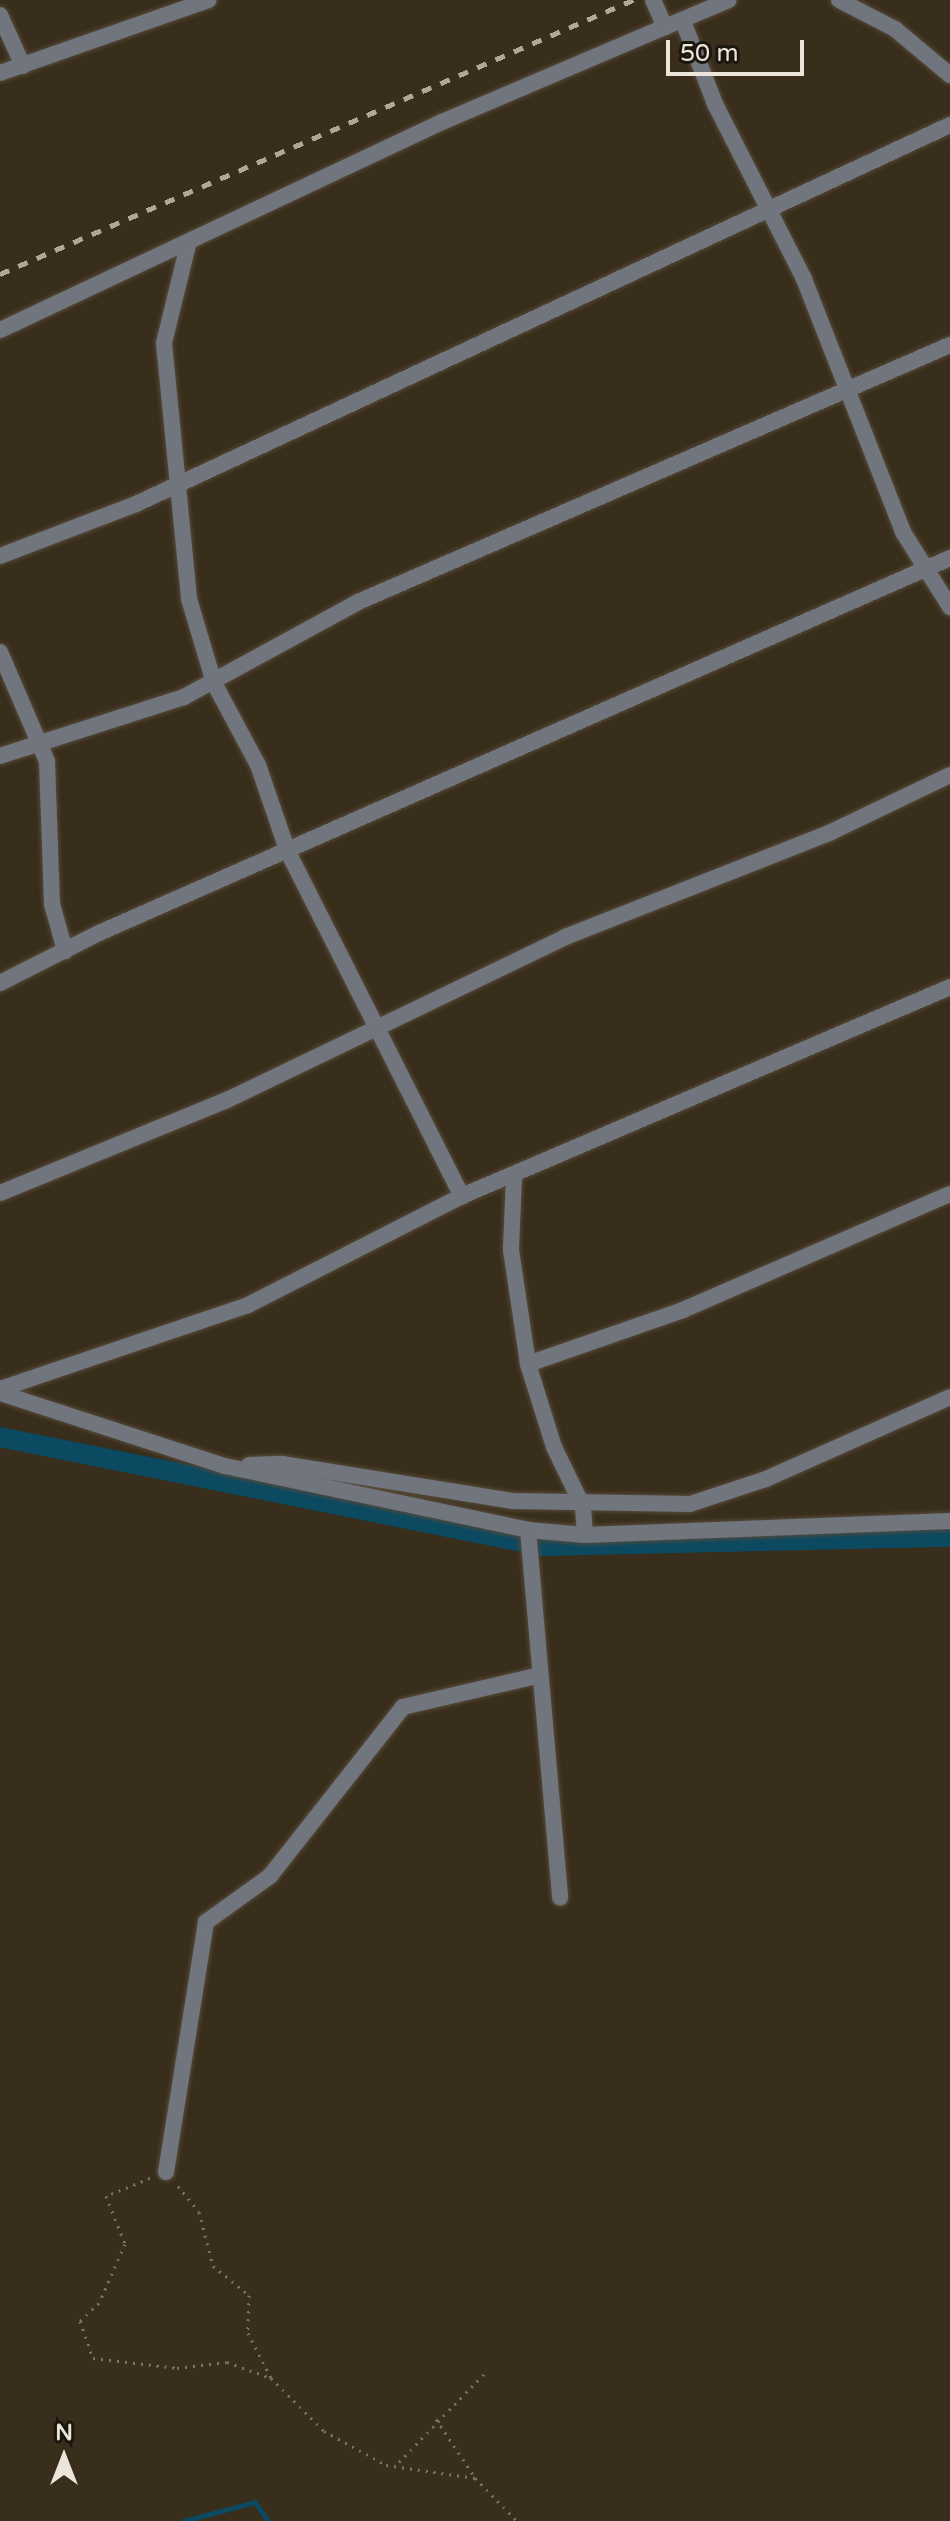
<!DOCTYPE html>
<style>
body{margin:0}
#map{position:relative;width:950px;height:2521px;overflow:hidden;background:#392d1b;font-family:"Varela Round",sans-serif}
div>[style]{position:absolute}
.stream>*{height:5px;margin:-2.5px;padding:0 2.5px;transform-origin:2.5px;border-radius:2.5px;background:#0c4a61}
.canal>*{height:20px;margin:-10px;padding:0 10px;transform-origin:10px;border-radius:10px;background:#0c4a61}
.path>*{height:3px;margin-top:-1.5px;transform-origin:0;background:repeating-linear-gradient(90deg,#7c7263 0 2px,transparent 0 8px)}
.roads{filter:drop-shadow(0 0 2px #564a3a) drop-shadow(0 0 2px #564a3a)}
.street>*{height:16px;margin:-8px;padding:0 8px;transform-origin:8px;border-radius:8px;background:#70757e}
.rail>*{height:5px;margin-top:-2.5px;transform-origin:0;background:repeating-linear-gradient(90deg,#b0a79a 0 10px,transparent 0 20px)}
span{translate:-50% -50%;white-space:nowrap;text-align:center;line-height:1.15;-webkit-text-stroke:6px #1c160e;paint-order:stroke}
.north{position:absolute;left:24px;top:2417px;width:80px;height:80px;-webkit-text-stroke:6px #1c160e;paint-order:stroke;rotate:0deg;font-size:22px;font-weight:700;line-height:32px;text-align:center;color:#ece5da}
.north::after{content:'';display:block;margin:auto;width:28px;height:36px;background:#ece5da;clip-path:polygon(50% 0,100% 100%,50% 72%,0 100%)}
.scale{position:absolute;left:666px;top:40px;width:138px;height:36px;box-sizing:border-box;border:4px solid #ece5da;border-top:0;padding-left:10px;font-size:24px;line-height:28px;white-space:nowrap;color:#ece5da;-webkit-text-stroke:6px #1c160e;paint-order:stroke}
</style>
<div id="map">
<div class="stream">
<div style="left:183px;top:2521px;width:74px;rotate:-14.8deg"></div>
<div style="left:255px;top:2502px;width:23px;rotate:56deg"></div>
</div>
<div class="canal">
<div style="left:0;top:1437px;width:553px;rotate:11.37deg"></div>
<div style="left:542px;top:1546px;width:408px;rotate:-1.3deg"></div>
</div>
<div class="path">
<div style="left:150px;top:2178px;width:48px;rotate:157.8deg"></div>
<div style="left:106px;top:2196px;width:52px;rotate:68.4deg"></div>
<div style="left:125px;top:2244px;width:64px;rotate:113.8deg"></div>
<div style="left:99px;top:2303px;width:26px;rotate:137deg"></div>
<div style="left:80px;top:2321px;width:39px;rotate:71deg"></div>
<div style="left:93px;top:2358px;width:85px;rotate:6.8deg"></div>
<div style="left:177px;top:2368px;width:50px;rotate:-6.8deg"></div>
<div style="left:227px;top:2362px;width:47px;rotate:20deg"></div>
<div style="left:271px;top:2378px;width:75px;rotate:45deg"></div>
<div style="left:324px;top:2431px;width:71px;rotate:28.7deg"></div>
<div style="left:386px;top:2465px;width:90px;rotate:8.3deg"></div>
<div style="left:475px;top:2478px;width:60px;rotate:45.7deg"></div>
<div style="left:178px;top:2186px;width:33px;rotate:51deg"></div>
<div style="left:199px;top:2212px;width:56px;rotate:75.5deg"></div>
<div style="left:213px;top:2266px;width:46px;rotate:38.9deg"></div>
<div style="left:249px;top:2295px;width:38px;rotate:92deg"></div>
<div style="left:248px;top:2333px;width:51px;rotate:62.9deg"></div>
<div style="left:436px;top:2419px;width:69px;rotate:56.3deg"></div>
<div style="left:399px;top:2462px;width:124px;rotate:-46deg"></div>
</div>
<div class="roads">
<div class="street">
<div style="left:653px;top:0;width:30px;rotate:66deg"></div>
<div style="left:665px;top:27px;width:69px;rotate:-22.9deg"></div>
<div style="left:839px;top:0;width:63px;rotate:27.4deg"></div>
<div style="left:895px;top:29px;width:72px;rotate:39.9deg"></div>
<div style="left:0;top:15px;width:56px;rotate:65.7deg"></div>
<div style="left:683px;top:21px;width:89px;rotate:68.9deg"></div>
<div style="left:715px;top:104px;width:196px;rotate:63deg"></div>
<div style="left:804px;top:279px;width:272px;rotate:68.6deg"></div>
<div style="left:903px;top:532px;width:89px;rotate:57.9deg"></div>
<div style="left:0;top:73px;width:221px;rotate:-19.3deg"></div>
<div style="left:188px;top:245px;width:101px;rotate:103.8deg"></div>
<div style="left:164px;top:343px;width:257px;rotate:84.4deg"></div>
<div style="left:189px;top:599px;width:88px;rotate:73.4deg"></div>
<div style="left:214px;top:683px;width:93px;rotate:61.8deg"></div>
<div style="left:258px;top:765px;width:92px;rotate:71deg"></div>
<div style="left:288px;top:852px;width:386px;rotate:63.2deg"></div>
<div style="left:0;top:330px;width:488px;rotate:-25.2deg"></div>
<div style="left:442px;top:122px;width:242px;rotate:-23.1deg"></div>
<div style="left:0;top:556px;width:146px;rotate:-20.9deg"></div>
<div style="left:136px;top:504px;width:898px;rotate:-24.97deg"></div>
<div style="left:0;top:652px;width:119px;rotate:66.7deg"></div>
<div style="left:47px;top:761px;width:143px;rotate:88deg"></div>
<div style="left:52px;top:904px;width:49px;rotate:74.5deg"></div>
<div style="left:0;top:756px;width:193px;rotate:-17.8deg"></div>
<div style="left:184px;top:697px;width:198px;rotate:-28.6deg"></div>
<div style="left:358px;top:602px;width:645px;rotate:-23.47deg"></div>
<div style="left:0;top:983px;width:111px;rotate:-26.8deg"></div>
<div style="left:99px;top:933px;width:930px;rotate:-23.78deg"></div>
<div style="left:514px;top:1177px;width:73px;rotate:92.4deg"></div>
<div style="left:511px;top:1250px;width:115px;rotate:81.5deg"></div>
<div style="left:528px;top:1364px;width:87px;rotate:72.6deg"></div>
<div style="left:554px;top:1447px;width:67px;rotate:64.2deg"></div>
<div style="left:583px;top:1507px;width:28px;rotate:86deg"></div>
<div style="left:0;top:1193px;width:245px;rotate:-22.3deg"></div>
<div style="left:227px;top:1100px;width:375px;rotate:-25.7deg"></div>
<div style="left:565px;top:937px;width:284px;rotate:-21.5deg"></div>
<div style="left:829px;top:833px;width:134px;rotate:-25.6deg"></div>
<div style="left:528px;top:1364px;width:164px;rotate:-19.2deg"></div>
<div style="left:683px;top:1310px;width:291px;rotate:-23.5deg"></div>
<div style="left:0;top:1389px;width:262px;rotate:-18.7deg"></div>
<div style="left:248px;top:1305px;width:240px;rotate:-27deg"></div>
<div style="left:462px;top:1196px;width:531px;rotate:-23.18deg"></div>
<div style="left:0;top:1393px;width:237px;rotate:18deg"></div>
<div style="left:225px;top:1466px;width:310px;rotate:11.9deg"></div>
<div style="left:528px;top:1530px;width:57px;rotate:5deg"></div>
<div style="left:585px;top:1535px;width:365px;rotate:-2.2deg"></div>
<div style="left:249px;top:1465px;width:33px;rotate:-2deg"></div>
<div style="left:282px;top:1464px;width:233px;rotate:9.1deg"></div>
<div style="left:512px;top:1501px;width:178px;rotate:1deg"></div>
<div style="left:690px;top:1504px;width:80px;rotate:-18.2deg"></div>
<div style="left:766px;top:1479px;width:201px;rotate:-24deg"></div>
<div style="left:528px;top:1530px;width:369px;rotate:85deg"></div>
<div style="left:166px;top:2172px;width:253px;rotate:-80.9deg"></div>
<div style="left:206px;top:1922px;width:79px;rotate:-35.7deg"></div>
<div style="left:270px;top:1876px;width:215px;rotate:-51.8deg"></div>
<div style="left:403px;top:1707px;width:137px;rotate:-13.1deg"></div>
</div>
</div>
<div class="rail">
<div style="left:0;top:274px;width:690px;rotate:-23.41deg"></div>
</div>
<div class="north">N</div>
<div class="scale">50 m</div>
</div>
